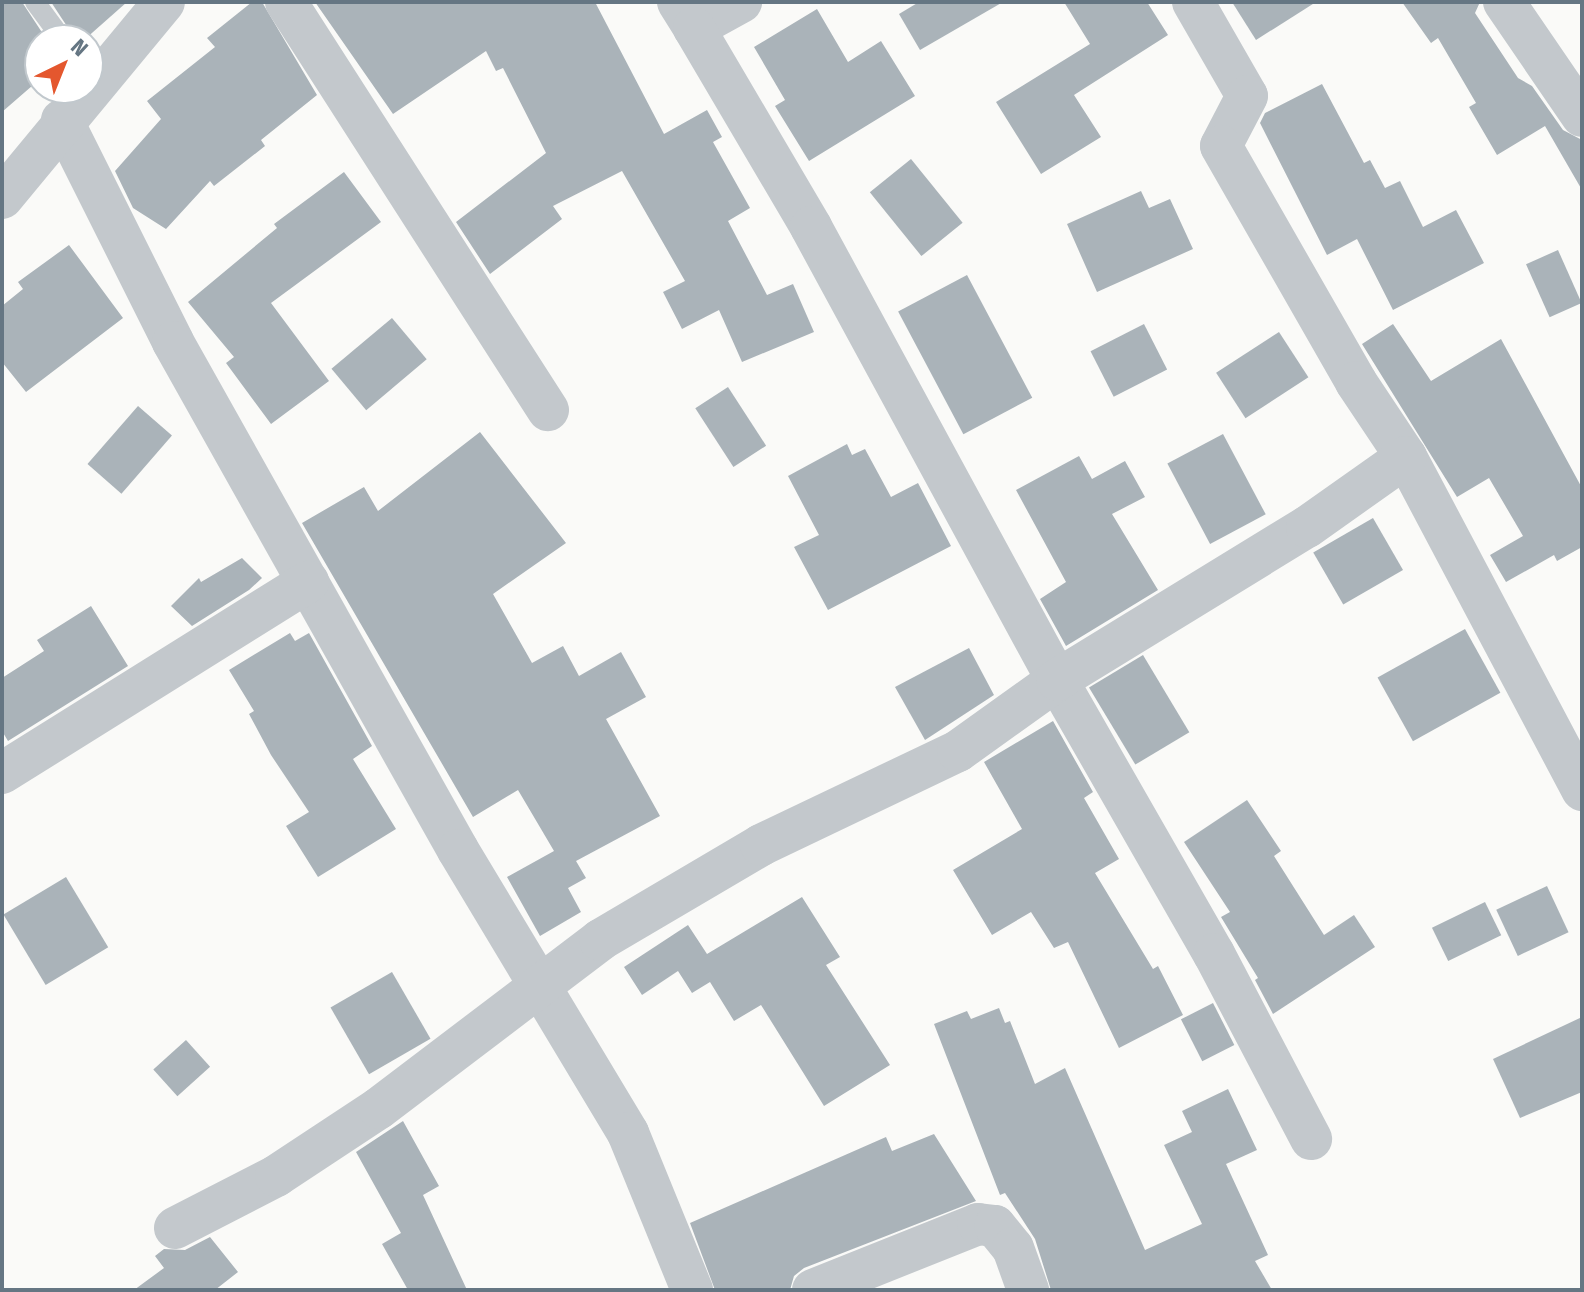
<!DOCTYPE html>
<style>
body{margin:0}
#map{position:relative;width:1584px;height:1292px;overflow:hidden;background:#fafaf8;font-family:"Fira Sans Condensed",sans-serif}
div>[style]{position:absolute}
.building>*{inset:0;background:#aab3b9;transform-origin:0 0}
.lane>*{height:20px;margin:-10px;padding:0 10px;transform-origin:10px;border-radius:10px;background:#c3c8cc}
.street>*{height:42px;margin:-21px;padding:0 21px;transform-origin:21px;border-radius:21px;background:#c3c8cc}
span{translate:-50% -50%;white-space:nowrap;text-align:center;line-height:1.15;-webkit-text-stroke:8px #fff;paint-order:stroke}
.frame{position:absolute;inset:0;border:4px solid #657683;pointer-events:none}
.north{position:absolute;left:24px;top:24px;width:80px;height:80px;box-sizing:border-box;background:#fff;border:2px solid #c1c8cd;border-radius:50%;rotate:43deg;font-size:22px;font-weight:700;line-height:32px;text-align:center;color:#657683}
.north::after{content:'';display:block;margin:auto;width:28px;height:36px;background:#e4572e;clip-path:polygon(50% 0,100% 100%,50% 72%,0 100%)}
</style>
<div id="map">
<div class="building">
<div style="clip-path:polygon(2px 2px,22px 2px,47px 40px,40px 40px,40px 79px,2px 112px)"></div>
<div style="clip-path:polygon(51px 2px,127px 2px,84px 40px,76px 40px)"></div>
<div style="clip-path:polygon(252px 2px,262px 2px,317px 95px,261px 140px,265px 146px,214px 186px,210px 181px,166px 229px,133px 208px,115px 171px,161px 119px,147px 101px,215px 47px,207px 38px)"></div>
<div style="clip-path:polygon(315px 2px,595px 2px,664px 134px,707px 110px,722px 137px,713px 142px,750px 208px,728px 221px,767px 295px,793px 284px,814px 332px,742px 362px,719px 310px,682px 329px,663px 292px,685px 281px,622px 171px,553px 206px,562px 219px,490px 274px,456px 222px,546px 153px,503px 68px,496px 71px,486px 51px,393px 114px)"></div>
<div style="clip-path:polygon(919px 2px,1003px 2px,920px 50px,899px 14px)"></div>
<div style="clip-path:polygon(1064px 2px,1147px 2px,1168px 35px,1074px 95px,1101px 137px,1041px 174px,996px 102px,1090px 44px)"></div>
<div style="clip-path:polygon(1232px 2px,1316px 2px,1256px 40px)"></div>
<div style="clip-path:polygon(1402px 2px,1480px 2px,1475px 13px,1518px 78px,1532px 86px,1563px 130px,1582px 140px,1582px 190px,1545px 126px,1497px 155px,1469px 107px,1476px 103px,1438px 38px,1431px 43px)"></div>
<div style="clip-path:polygon(817px 9px,848px 62px,881px 41px,915px 96px,809px 161px,775px 106px,785px 100px,754px 47px)"></div>
<div style="clip-path:polygon(1322px 84px,1364px 163px,1370px 160px,1385px 188px,1400px 181px,1423px 227px,1456px 210px,1484px 263px,1393px 310px,1357px 239px,1327px 255px,1260px 123px,1265px 113px)"></div>
<div style="left:911px;top:159px;width:82px;height:53px;rotate:51deg"></div>
<div style="clip-path:polygon(344px 172px,381px 222px,271px 303px,329px 381px,271px 424px,226px 363px,234px 357px,188px 302px,277px 228px,274px 224px)"></div>
<div style="clip-path:polygon(1141px 191px,1149px 208px,1170px 199px,1193px 249px,1097px 292px,1067px 224px)"></div>
<div style="clip-path:polygon(69px 245px,123px 318px,26px 392px,2px 362px,2px 306px,23px 289px,18px 282px)"></div>
<div style="left:1558px;top:250px;width:58px;height:35px;rotate:66deg"></div>
<div style="left:967px;top:275px;width:139px;height:78px;rotate:62deg"></div>
<div style="left:392px;top:318px;width:54px;height:79px;rotate:50deg"></div>
<div style="left:1144px;top:324px;width:51px;height:60px;rotate:63deg"></div>
<div style="clip-path:polygon(1393px 324px,1431px 381px,1501px 339px,1582px 488px,1582px 547px,1557px 561px,1554px 555px,1506px 582px,1490px 555px,1523px 536px,1489px 478px,1457px 497px,1362px 344px)"></div>
<div style="left:1279px;top:332px;width:54px;height:75px;rotate:57deg"></div>
<div style="left:728px;top:387px;width:70px;height:39px;rotate:57deg"></div>
<div style="left:138px;top:406px;width:45px;height:77px;rotate:41deg"></div>
<div style="clip-path:polygon(480px 432px,566px 543px,493px 594px,532px 663px,563px 646px,579px 676px,621px 652px,646px 697px,606px 719px,660px 816px,576px 861px,586px 878px,568px 888px,581px 912px,540px 936px,507px 877px,554px 851px,518px 790px,473px 817px,302px 523px,364px 487px,378px 511px)"></div>
<div style="left:1223px;top:434px;width:91px;height:63px;rotate:62deg"></div>
<div style="clip-path:polygon(847px 444px,852px 455px,865px 449px,891px 497px,918px 483px,951px 546px,828px 610px,794px 547px,819px 535px,788px 476px)"></div>
<div style="clip-path:polygon(1079px 456px,1092px 479px,1125px 461px,1145px 497px,1112px 514px,1158px 590px,1066px 646px,1040px 599px,1066px 582px,1016px 490px)"></div>
<div style="left:1373px;top:518px;width:60px;height:69px;rotate:60deg"></div>
<div style="clip-path:polygon(242px 558px,262px 578px,249px 590px,192px 626px,171px 606px,199px 578px,201px 582px)"></div>
<div style="clip-path:polygon(91px 606px,128px 666px,8px 741px,2px 731px,2px 678px,44px 651px,37px 640px)"></div>
<div style="left:1465px;top:629px;width:73px;height:100px;rotate:61deg"></div>
<div style="clip-path:polygon(290px 633px,295px 641px,309px 633px,372px 746px,353px 759px,396px 829px,318px 877px,286px 826px,309px 812px,271px 755px,249px 714px,254px 711px,229px 670px)"></div>
<div style="clip-path:polygon(969px 648px,994px 695px,925px 740px,895px 687px)"></div>
<div style="left:1143px;top:655px;width:90px;height:63px;rotate:59deg"></div>
<div style="clip-path:polygon(1053px 721px,1093px 792px,1084px 798px,1119px 859px,1095px 873px,1153px 969px,1158px 966px,1183px 1015px,1119px 1048px,1068px 942px,1054px 948px,1031px 912px,992px 935px,953px 870px,1022px 829px,984px 762px)"></div>
<div style="clip-path:polygon(1247px 800px,1281px 851px,1274px 856px,1324px 935px,1354px 915px,1375px 947px,1273px 1014px,1255px 980px,1258px 978px,1221px 917px,1230px 912px,1184px 842px)"></div>
<div style="left:66px;top:877px;width:82px;height:73px;rotate:59deg"></div>
<div style="left:1547px;top:886px;width:51px;height:56px;rotate:65deg"></div>
<div style="clip-path:polygon(802px 897px,840px 957px,826px 965px,890px 1065px,824px 1106px,761px 1005px,734px 1021px,710px 982px,692px 993px,678px 971px,642px 995px,624px 967px,688px 925px,707px 954px)"></div>
<div style="left:1485px;top:902px;width:37px;height:59px;rotate:64deg"></div>
<div style="left:392px;top:972px;width:77px;height:71px;rotate:60deg"></div>
<div style="left:1213px;top:1003px;width:47px;height:36px;rotate:63deg"></div>
<div style="clip-path:polygon(999px 1008px,1005px 1023px,1010px 1021px,1035px 1084px,1065px 1068px,1145px 1250px,1202px 1224px,1164px 1145px,1192px 1132px,1182px 1111px,1228px 1089px,1257px 1150px,1226px 1164px,1268px 1255px,1255px 1261px,1272px 1290px,1051px 1290px,1035px 1239px,1005px 1193px,1000px 1195px,934px 1024px,967px 1011px,971px 1019px)"></div>
<div style="clip-path:polygon(1582px 1017px,1582px 1092px,1520px 1118px,1493px 1059px)"></div>
<div style="left:186px;top:1040px;width:36px;height:44px;rotate:48deg"></div>
<div style="clip-path:polygon(403px 1121px,439px 1186px,423px 1195px,467px 1290px,408px 1290px,382px 1244px,401px 1233px,356px 1152px)"></div>
<div style="clip-path:polygon(934px 1134px,976px 1201px,804px 1268px,794px 1276px,790px 1290px,715px 1290px,690px 1223px,886px 1137px,892px 1151px)"></div>
<div style="clip-path:polygon(210px 1237px,238px 1272px,215px 1290px,134px 1290px,164px 1268px,155px 1256px,164px 1249px,185px 1250px)"></div>
</div>
<div class="lane">
<div style="left:35px;top:2px;width:47px;rotate:53.6deg"></div>
</div>
<div class="street">
<div style="left:286px;top:2px;width:485px;rotate:57.3deg"></div>
<div style="left:678px;top:2px;width:31px;rotate:58deg"></div>
<div style="left:694px;top:28px;width:54px;rotate:-29deg"></div>
<div style="left:1193px;top:2px;width:108px;rotate:60.1deg"></div>
<div style="left:1247px;top:96px;width:56px;rotate:117.5deg"></div>
<div style="left:1221px;top:146px;width:272px;rotate:60.2deg"></div>
<div style="left:1356px;top:382px;width:90px;rotate:56.3deg"></div>
<div style="left:1406px;top:457px;width:377px;rotate:62.1deg"></div>
<div style="left:1504px;top:2px;width:138px;rotate:55.6deg"></div>
<div style="left:694px;top:28px;width:231px;rotate:59.5deg"></div>
<div style="left:811px;top:227px;width:515px;rotate:61.5deg"></div>
<div style="left:1057px;top:680px;width:316px;rotate:60.2deg"></div>
<div style="left:1214px;top:954px;width:209px;rotate:62.3deg"></div>
<div style="left:62px;top:120px;width:248px;rotate:63.4deg"></div>
<div style="left:173px;top:342px;width:582px;rotate:60.71deg"></div>
<div style="left:458px;top:850px;width:330px;rotate:59deg"></div>
<div style="left:628px;top:1133px;width:170px;rotate:67.8deg"></div>
<div style="left:2px;top:198px;width:254px;rotate:-50.4deg"></div>
<div style="left:2px;top:773px;width:361px;rotate:-32deg"></div>
<div style="left:175px;top:1228px;width:114px;rotate:-27.2deg"></div>
<div style="left:276px;top:1176px;width:123px;rotate:-33.4deg"></div>
<div style="left:379px;top:1108px;width:278px;rotate:-37.2deg"></div>
<div style="left:600px;top:940px;width:187px;rotate:-30.5deg"></div>
<div style="left:761px;top:845px;width:218px;rotate:-25.5deg"></div>
<div style="left:958px;top:751px;width:122px;rotate:-35.6deg"></div>
<div style="left:1057px;top:680px;width:293px;rotate:-31.5deg"></div>
<div style="left:1307px;top:527px;width:121px;rotate:-35.3deg"></div>
<div style="left:813px;top:1290px;width:178px;rotate:-21.8deg"></div>
<div style="left:978px;top:1224px;width:17px;rotate:7deg"></div>
<div style="left:995px;top:1226px;width:28px;rotate:51deg"></div>
<div style="left:1013px;top:1248px;width:45px;rotate:70.3deg"></div>
</div>
<div class="frame"></div>
<div class="north">N</div>
</div>
